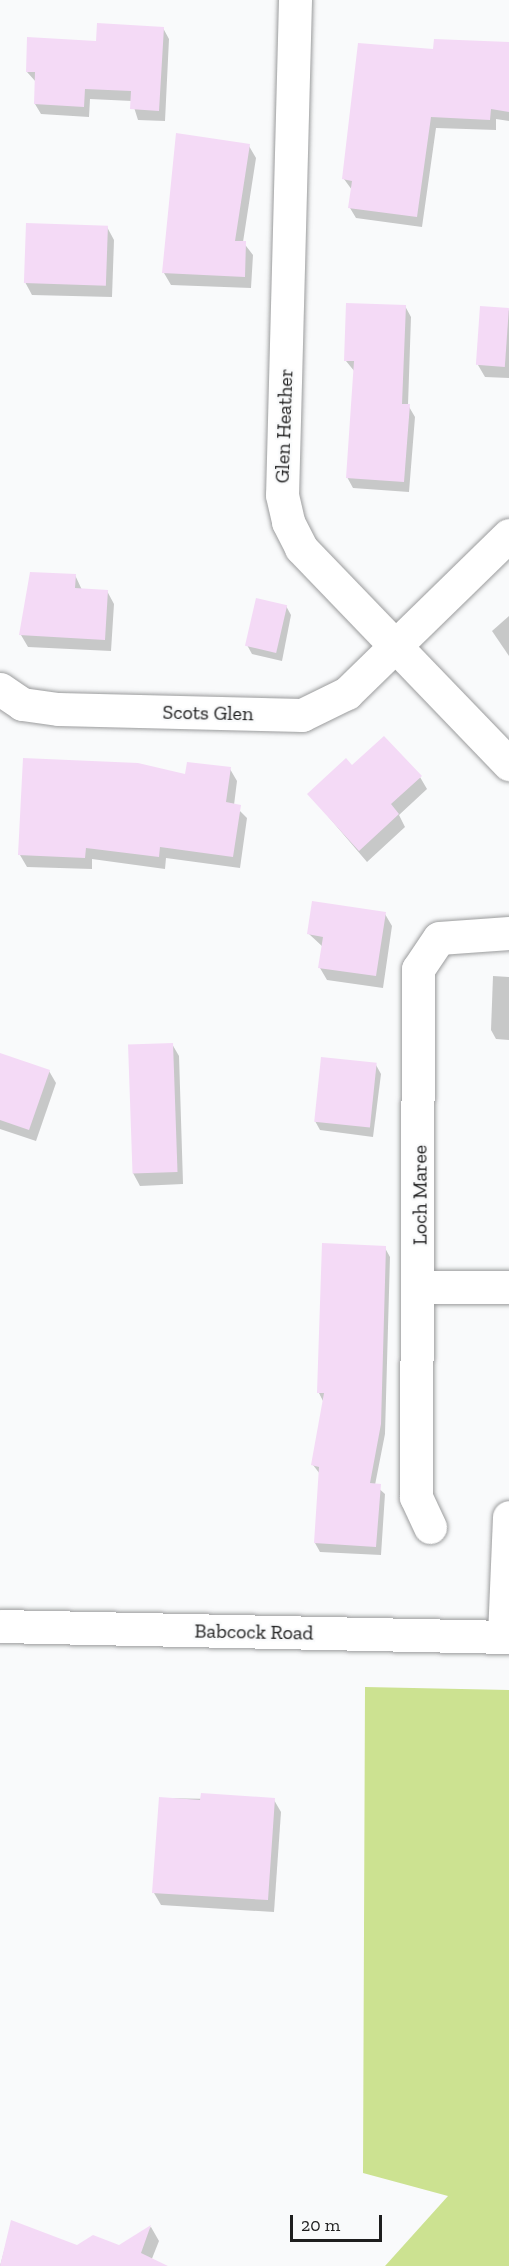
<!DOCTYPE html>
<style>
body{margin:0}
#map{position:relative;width:509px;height:2266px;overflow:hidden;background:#f9fafb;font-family:"Zilla Slab",serif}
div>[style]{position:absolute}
.green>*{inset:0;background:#cce291}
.shadow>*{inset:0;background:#0003}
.building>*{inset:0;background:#f4daf6;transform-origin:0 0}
.roads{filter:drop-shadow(0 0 2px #9b9c9d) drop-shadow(0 0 2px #9b9c9d)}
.minor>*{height:33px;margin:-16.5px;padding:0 16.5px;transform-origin:16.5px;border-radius:16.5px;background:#fff}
.major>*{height:33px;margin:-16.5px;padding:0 16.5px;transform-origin:16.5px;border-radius:16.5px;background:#fff}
span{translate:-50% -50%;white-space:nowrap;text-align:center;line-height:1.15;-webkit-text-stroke:4.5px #f9fafb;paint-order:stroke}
.street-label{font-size:20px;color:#1e1e1e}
.scale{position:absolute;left:290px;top:2215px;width:92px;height:27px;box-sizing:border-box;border:3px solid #1e1e1e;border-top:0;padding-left:8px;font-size:18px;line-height:21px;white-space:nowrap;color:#1e1e1e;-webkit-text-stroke:4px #f9fafb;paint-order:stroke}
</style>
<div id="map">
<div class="green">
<div style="clip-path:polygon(365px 1687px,509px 1690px,509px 2266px,385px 2266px,448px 2196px,363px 2173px)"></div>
</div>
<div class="shadow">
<div style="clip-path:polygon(163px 28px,169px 39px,165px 121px,138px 120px,132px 101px,90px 99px,89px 117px,41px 114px,35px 104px,36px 82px,27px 72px,97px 42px)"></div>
<div style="clip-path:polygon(509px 43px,509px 121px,496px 119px,496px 130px,436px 128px,422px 227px,356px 218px,350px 208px,352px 190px,344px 179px)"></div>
<div style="clip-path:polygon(249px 146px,256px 158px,243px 242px,253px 255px,251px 288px,171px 285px,164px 273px)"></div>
<div style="clip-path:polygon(107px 227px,114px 240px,112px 297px,32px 295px,25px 282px)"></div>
<div style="clip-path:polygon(405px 306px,411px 317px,408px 405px,415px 417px,409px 492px,353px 488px,347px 477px,355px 372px,346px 361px)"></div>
<div style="clip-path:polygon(509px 309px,509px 378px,485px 377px,478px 365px)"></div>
<div style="clip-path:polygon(31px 573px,75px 575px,82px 590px,107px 591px,114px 604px,111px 651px,28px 647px,21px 635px)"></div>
<div style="clip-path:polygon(286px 606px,291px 615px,282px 661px,252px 654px,247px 645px)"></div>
<div style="clip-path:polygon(509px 616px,509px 656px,492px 631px)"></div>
<div style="clip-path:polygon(352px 767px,420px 777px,427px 789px,399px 815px,405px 827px,367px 862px,309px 794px)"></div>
<div style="clip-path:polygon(230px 769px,237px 781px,234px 805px,247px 818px,240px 868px,166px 858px,165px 869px,92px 859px,92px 869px,27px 867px,20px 855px,186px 776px)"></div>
<div style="clip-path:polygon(385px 914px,392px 926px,383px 988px,327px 980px,320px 968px,323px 947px,309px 934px)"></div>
<div style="clip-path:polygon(493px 976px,509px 977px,509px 1040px,496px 1039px,491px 1030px)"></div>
<div style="clip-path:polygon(172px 1044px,179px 1056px,183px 1184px,140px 1186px,133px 1173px)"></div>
<div style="clip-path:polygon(0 1054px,49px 1071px,56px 1083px,36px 1141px,0 1129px)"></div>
<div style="clip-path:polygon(376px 1065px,381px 1074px,373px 1137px,320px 1130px,315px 1121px)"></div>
<div style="clip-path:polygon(385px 1248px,390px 1257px,385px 1434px,375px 1485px,385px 1494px,381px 1555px,320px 1552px,315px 1543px,320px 1474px,313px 1465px,324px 1403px,319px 1393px)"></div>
<div style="clip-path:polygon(160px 1798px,274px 1800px,281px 1812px,274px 1912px,161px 1905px,154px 1893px)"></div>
<div style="clip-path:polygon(12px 2222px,77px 2247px,119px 2247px,151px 2227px,159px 2241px,149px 2266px,0 2266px)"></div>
</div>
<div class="building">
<div style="clip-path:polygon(97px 23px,164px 27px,159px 111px,130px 109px,131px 91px,85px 89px,84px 107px,34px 104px,35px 72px,26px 72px,27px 37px,96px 41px)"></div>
<div style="clip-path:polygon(434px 39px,509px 42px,509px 112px,491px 109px,490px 120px,431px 117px,417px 217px,348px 208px,352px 181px,342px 179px,358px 43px,433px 49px)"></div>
<div style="clip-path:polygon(176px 133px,250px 144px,235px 241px,246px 241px,245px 277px,162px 273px)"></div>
<div style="left:26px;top:223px;width:82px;height:60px;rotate:2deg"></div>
<div style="clip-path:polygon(346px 303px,406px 305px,402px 404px,410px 404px,404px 482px,346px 478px,354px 361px,344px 361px)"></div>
<div style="left:480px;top:306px;width:29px;height:59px;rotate:4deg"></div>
<div style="clip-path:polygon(30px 572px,76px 574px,75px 588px,108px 590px,105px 640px,19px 635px)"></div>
<div style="left:256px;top:598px;width:32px;height:49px;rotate:13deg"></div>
<div style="clip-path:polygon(384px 736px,422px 776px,391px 804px,399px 814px,359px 851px,307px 794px,346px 758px,352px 765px)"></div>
<div style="clip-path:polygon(23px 758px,138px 763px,185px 774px,187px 762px,231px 767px,226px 802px,241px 805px,233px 857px,160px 847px,159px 857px,86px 848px,85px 858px,18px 855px)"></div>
<div style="clip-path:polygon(312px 901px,386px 912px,376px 976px,318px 968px,323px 937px,307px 934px)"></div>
<div style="left:173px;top:1043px;width:129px;height:45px;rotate:88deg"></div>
<div style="clip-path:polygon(0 1053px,50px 1070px,29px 1130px,0 1120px)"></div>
<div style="left:321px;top:1057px;width:56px;height:65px;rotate:6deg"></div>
<div style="clip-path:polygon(322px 1243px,386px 1246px,381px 1424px,370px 1483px,381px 1484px,376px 1547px,314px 1543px,319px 1467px,311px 1465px,324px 1393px,317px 1393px)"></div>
<div style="clip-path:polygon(201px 1793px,275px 1798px,268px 1900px,152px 1893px,159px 1797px,200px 1800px)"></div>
<div style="clip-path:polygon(11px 2220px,77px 2245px,93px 2235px,119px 2245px,151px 2225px,141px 2253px,168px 2266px,0 2266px)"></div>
</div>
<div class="roads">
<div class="minor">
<div style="left:295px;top:0;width:495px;rotate:91.5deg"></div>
<div style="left:282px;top:495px;width:28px;rotate:77deg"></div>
<div style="left:288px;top:522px;width:29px;rotate:63deg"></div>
<div style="left:301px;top:548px;width:300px;rotate:46.1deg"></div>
<div style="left:0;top:689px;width:27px;rotate:34deg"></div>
<div style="left:22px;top:704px;width:36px;rotate:8deg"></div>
<div style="left:58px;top:709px;width:244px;rotate:1.4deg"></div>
<div style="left:302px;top:715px;width:50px;rotate:-26.1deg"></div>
<div style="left:347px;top:693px;width:226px;rotate:-44.3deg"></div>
<div style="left:421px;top:1287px;width:88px"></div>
<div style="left:430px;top:1527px;width:33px;rotate:-115deg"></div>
<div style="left:416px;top:1497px;width:528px;rotate:-89.78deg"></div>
<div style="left:418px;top:969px;width:37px;rotate:-56deg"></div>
<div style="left:439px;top:938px;width:70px;rotate:-4.1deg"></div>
<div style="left:504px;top:1636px;width:119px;rotate:-87.6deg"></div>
</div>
<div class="major">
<div style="left:0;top:1626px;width:509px;rotate:1.24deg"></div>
</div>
</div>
<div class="street-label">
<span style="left:284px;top:426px;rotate:-88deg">Glen Heather</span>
<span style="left:208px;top:713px;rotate:1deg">Scots Glen</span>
<span style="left:420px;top:1195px;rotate:-90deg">Loch Maree</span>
<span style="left:254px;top:1632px;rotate:1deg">Babcock Road</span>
</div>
<div class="scale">20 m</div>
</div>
